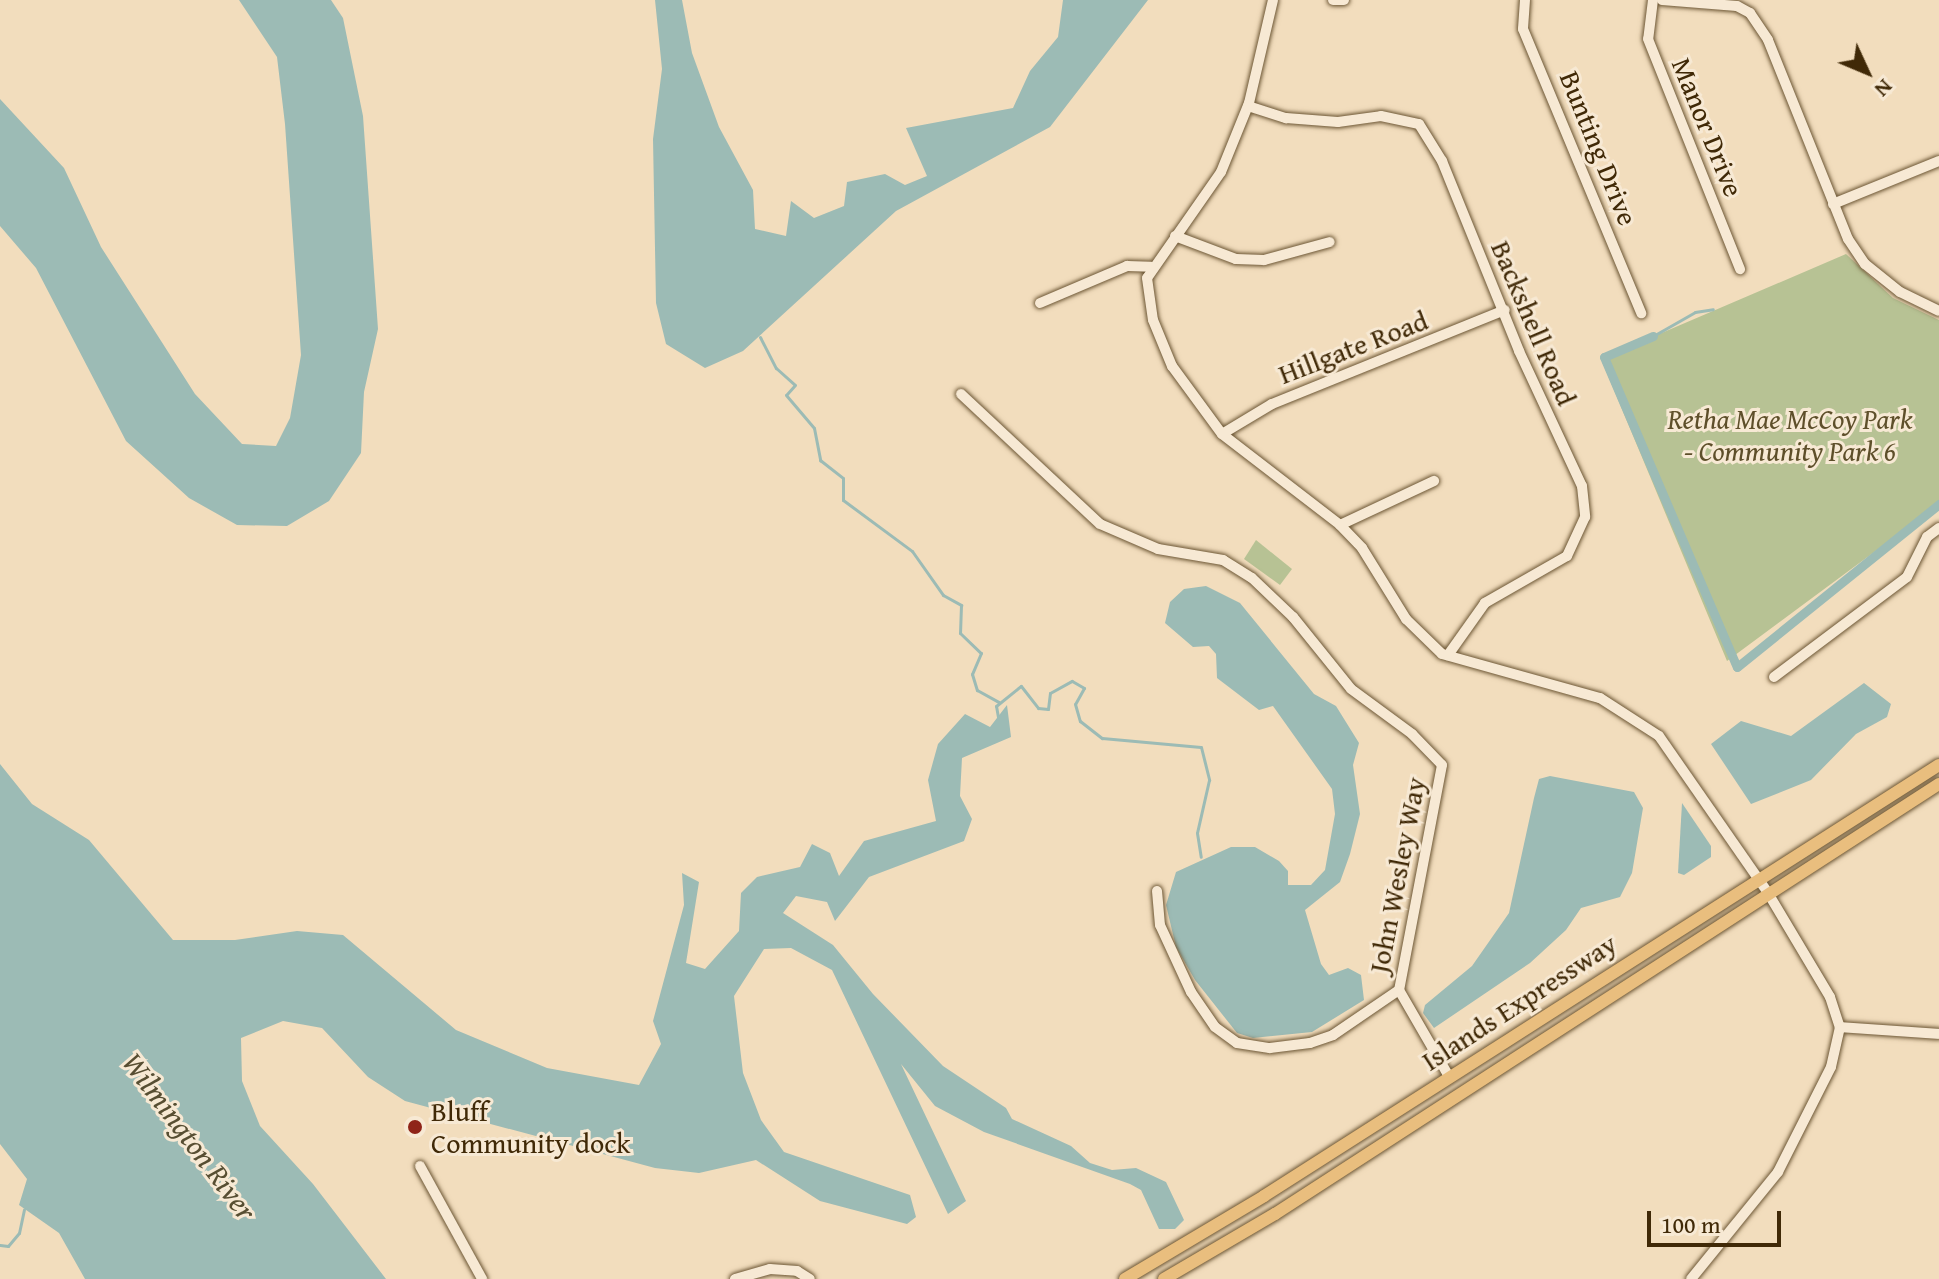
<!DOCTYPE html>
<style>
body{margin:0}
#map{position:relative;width:1939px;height:1279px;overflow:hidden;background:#f2ddbd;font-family:"Gentium Book Plus",serif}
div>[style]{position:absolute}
.green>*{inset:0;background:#b7c294}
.water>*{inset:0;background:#9cbbb5}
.stream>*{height:3px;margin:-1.5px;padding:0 1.5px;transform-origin:1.5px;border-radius:1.5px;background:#9cbbb5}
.canal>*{height:9px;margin:-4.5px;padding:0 4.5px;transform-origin:4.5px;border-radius:4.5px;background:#9cbbb5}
.roads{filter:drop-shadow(0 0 2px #6c5634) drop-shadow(0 0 2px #6c5634)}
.minor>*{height:10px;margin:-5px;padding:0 5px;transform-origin:5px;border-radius:5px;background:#f7e9d4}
.major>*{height:12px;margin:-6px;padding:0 6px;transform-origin:6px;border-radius:6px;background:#e9be7e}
.dots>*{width:22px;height:22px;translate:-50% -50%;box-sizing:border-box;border:4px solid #f7e9d4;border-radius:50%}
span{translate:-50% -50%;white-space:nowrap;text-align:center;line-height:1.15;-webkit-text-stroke:6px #f7e9d4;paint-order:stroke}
.street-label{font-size:28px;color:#402907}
.park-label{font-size:28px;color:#5e4f2a;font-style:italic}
.poi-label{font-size:28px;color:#402907}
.left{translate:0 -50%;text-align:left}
.water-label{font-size:30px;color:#574e32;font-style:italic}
.north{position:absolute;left:1827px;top:32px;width:80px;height:80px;-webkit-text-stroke:6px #f7e9d4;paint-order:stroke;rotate:134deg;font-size:22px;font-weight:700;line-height:32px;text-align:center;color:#402907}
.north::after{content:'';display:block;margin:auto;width:28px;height:36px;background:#402907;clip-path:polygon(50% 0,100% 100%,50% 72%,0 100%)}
.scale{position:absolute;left:1647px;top:1211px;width:134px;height:36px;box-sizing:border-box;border:4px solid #402907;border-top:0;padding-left:10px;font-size:24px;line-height:28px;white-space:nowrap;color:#402907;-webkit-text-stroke:6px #f7e9d4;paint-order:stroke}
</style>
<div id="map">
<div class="green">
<div style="clip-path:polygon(1846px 254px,1893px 298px,1939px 320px,1939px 504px,1727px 661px,1601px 359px)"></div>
<div style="clip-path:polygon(1256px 540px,1292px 569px,1280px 585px,1244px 559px)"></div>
</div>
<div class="water">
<div style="clip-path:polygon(239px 0,331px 0,343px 18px,363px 116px,378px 329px,364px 392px,361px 453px,329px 501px,287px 526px,237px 525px,189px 498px,126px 441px,36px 268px,0 226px,0 99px,64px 168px,101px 247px,195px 394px,242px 444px,276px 446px,290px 418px,301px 355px,285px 124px,277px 57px)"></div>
<div style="clip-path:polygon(655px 0,682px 0,692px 53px,719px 127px,753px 190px,755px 229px,786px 236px,791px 201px,814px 218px,844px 206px,847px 182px,885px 174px,905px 185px,927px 176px,906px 128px,1013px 108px,1030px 71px,1058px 37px,1063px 0,1148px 0,1050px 127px,896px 211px,743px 351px,705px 368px,666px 344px,656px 303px,653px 139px,662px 69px)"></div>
<div style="clip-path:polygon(1206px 586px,1240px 603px,1314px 694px,1336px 706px,1359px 743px,1353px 765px,1360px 814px,1350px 854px,1340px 882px,1305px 910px,1321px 964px,1329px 975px,1348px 968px,1361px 975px,1364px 1000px,1312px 1032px,1253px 1038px,1237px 1033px,1195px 980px,1176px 947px,1166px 905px,1176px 872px,1231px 847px,1255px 847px,1279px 861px,1288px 871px,1288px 885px,1311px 885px,1325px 870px,1335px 814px,1332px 789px,1273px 706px,1259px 710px,1217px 678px,1216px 654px,1209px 646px,1193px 647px,1165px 623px,1170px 602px,1184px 589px)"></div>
<div style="clip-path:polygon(1864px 683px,1891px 704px,1887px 717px,1856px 734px,1811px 780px,1751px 804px,1711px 744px,1741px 721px,1791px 736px)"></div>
<div style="clip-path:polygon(1007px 705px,1011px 737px,962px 758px,960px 796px,972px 819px,964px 841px,869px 877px,835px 921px,827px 902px,796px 896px,783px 913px,833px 945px,873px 994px,943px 1066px,1006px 1108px,1012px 1119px,1071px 1146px,1090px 1163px,1112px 1170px,1136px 1168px,1166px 1182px,1184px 1220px,1175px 1229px,1159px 1229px,1141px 1190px,1130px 1184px,984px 1132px,935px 1106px,901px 1064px,966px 1201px,948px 1214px,832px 970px,791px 948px,764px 949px,734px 996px,743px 1073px,761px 1120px,784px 1152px,910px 1195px,916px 1217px,907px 1224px,820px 1201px,756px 1160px,699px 1173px,655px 1168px,405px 1101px,368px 1077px,322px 1028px,283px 1021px,241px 1038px,242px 1081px,260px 1126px,313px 1184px,386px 1279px,85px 1279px,59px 1233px,19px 1205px,27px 1179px,0 1144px,0 764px,32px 804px,89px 840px,173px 940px,235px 940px,297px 931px,343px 935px,456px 1030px,547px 1068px,639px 1085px,661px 1044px,653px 1021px,684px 905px,682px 873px,699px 882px,686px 963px,705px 969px,739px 931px,741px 893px,757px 877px,800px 867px,812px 844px,830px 853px,839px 876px,864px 841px,936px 821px,928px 780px,938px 744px,965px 714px,990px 727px)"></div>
<div style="clip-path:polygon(1550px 776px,1634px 792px,1643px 808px,1632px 873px,1620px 897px,1581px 908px,1566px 930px,1530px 963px,1434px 1028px,1423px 1013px,1425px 1005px,1472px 966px,1509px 913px,1534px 798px,1539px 779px)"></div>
<div style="clip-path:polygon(1682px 803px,1711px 846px,1711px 857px,1684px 875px,1678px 873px)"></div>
</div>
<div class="stream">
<div style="left:1653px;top:336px;width:48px;rotate:-29.7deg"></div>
<div style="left:1695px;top:312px;width:18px;rotate:-9deg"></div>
<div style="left:760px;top:337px;width:35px;rotate:63deg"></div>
<div style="left:776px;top:368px;width:25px;rotate:42deg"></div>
<div style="left:795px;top:385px;width:13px;rotate:132deg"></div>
<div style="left:786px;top:395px;width:43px;rotate:49.7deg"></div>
<div style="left:814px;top:428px;width:33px;rotate:79deg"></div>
<div style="left:820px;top:460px;width:29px;rotate:38deg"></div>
<div style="left:843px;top:478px;width:22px;rotate:90deg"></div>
<div style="left:843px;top:500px;width:86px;rotate:36.5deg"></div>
<div style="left:912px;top:551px;width:54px;rotate:54.8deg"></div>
<div style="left:943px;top:595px;width:21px;rotate:29deg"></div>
<div style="left:961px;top:605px;width:28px;rotate:92deg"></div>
<div style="left:960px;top:633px;width:29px;rotate:44deg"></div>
<div style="left:981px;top:653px;width:23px;rotate:113deg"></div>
<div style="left:972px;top:674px;width:17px;rotate:73deg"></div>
<div style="left:977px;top:690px;width:25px;rotate:29deg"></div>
<div style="left:998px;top:717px;width:11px;rotate:-100deg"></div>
<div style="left:996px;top:706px;width:32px;rotate:-39deg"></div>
<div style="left:1021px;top:686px;width:28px;rotate:52deg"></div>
<div style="left:1038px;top:708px;width:10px;rotate:6deg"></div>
<div style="left:1048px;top:709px;width:16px;rotate:-83deg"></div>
<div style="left:1050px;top:693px;width:25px;rotate:-29deg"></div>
<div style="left:1072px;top:681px;width:14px;rotate:30deg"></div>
<div style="left:1084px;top:688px;width:18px;rotate:119deg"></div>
<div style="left:1075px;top:704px;width:18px;rotate:74deg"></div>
<div style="left:1080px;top:721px;width:28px;rotate:38deg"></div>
<div style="left:1102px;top:738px;width:99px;rotate:5.2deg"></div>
<div style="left:1201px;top:747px;width:34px;rotate:76deg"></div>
<div style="left:1209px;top:780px;width:54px;rotate:102.8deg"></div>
<div style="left:1197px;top:833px;width:24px;rotate:81deg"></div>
<div style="left:0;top:1245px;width:8px;rotate:7deg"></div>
<div style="left:8px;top:1246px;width:17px;rotate:-50deg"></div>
<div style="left:19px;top:1233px;width:24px;rotate:-78deg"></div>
</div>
<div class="canal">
<div style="left:1653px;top:336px;width:53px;rotate:156.8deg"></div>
<div style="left:1604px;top:357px;width:337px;rotate:66.8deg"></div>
<div style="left:1737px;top:667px;width:260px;rotate:-38.9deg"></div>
</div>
<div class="roads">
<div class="minor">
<div style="left:1273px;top:0;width:106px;rotate:103.1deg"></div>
<div style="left:1249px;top:103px;width:74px;rotate:112.1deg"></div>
<div style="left:1221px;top:172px;width:129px;rotate:124.9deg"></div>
<div style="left:1147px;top:278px;width:42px;rotate:81.9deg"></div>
<div style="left:1153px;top:320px;width:50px;rotate:67.6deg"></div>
<div style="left:1172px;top:366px;width:84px;rotate:53.7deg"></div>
<div style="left:1222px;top:434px;width:149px;rotate:37.6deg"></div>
<div style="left:1340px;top:525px;width:32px;rotate:46deg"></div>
<div style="left:1362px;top:548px;width:84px;rotate:58.2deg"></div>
<div style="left:1406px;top:619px;width:50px;rotate:44.2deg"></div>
<div style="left:1442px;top:654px;width:164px;rotate:15.6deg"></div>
<div style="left:1600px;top:698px;width:70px;rotate:32.8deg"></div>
<div style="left:1659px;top:736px;width:191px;rotate:55.2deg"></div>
<div style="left:1768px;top:893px;width:121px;rotate:59.2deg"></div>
<div style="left:1830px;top:997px;width:32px;rotate:72deg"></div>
<div style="left:1840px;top:1027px;width:41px;rotate:102.7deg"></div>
<div style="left:1831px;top:1067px;width:118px;rotate:116.8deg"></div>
<div style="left:1778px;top:1172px;width:138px;rotate:129.1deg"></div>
<div style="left:1333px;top:0;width:11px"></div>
<div style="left:1525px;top:0;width:29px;rotate:94deg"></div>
<div style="left:1523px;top:29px;width:308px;rotate:67.4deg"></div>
<div style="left:1653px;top:0;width:39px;rotate:97deg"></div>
<div style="left:1648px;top:39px;width:248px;rotate:68.2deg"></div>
<div style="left:1662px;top:0;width:75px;rotate:4.6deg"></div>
<div style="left:1737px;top:6px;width:15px;rotate:28deg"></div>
<div style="left:1750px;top:13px;width:32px;rotate:56deg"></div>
<div style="left:1768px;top:40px;width:214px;rotate:68.1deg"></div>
<div style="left:1848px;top:239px;width:30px;rotate:56deg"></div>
<div style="left:1865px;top:264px;width:45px;rotate:38.7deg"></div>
<div style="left:1900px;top:292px;width:43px;rotate:26deg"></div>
<div style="left:1248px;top:106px;width:40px;rotate:18deg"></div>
<div style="left:1286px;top:118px;width:52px;rotate:4.4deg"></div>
<div style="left:1338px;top:122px;width:43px;rotate:-7.9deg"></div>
<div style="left:1381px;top:116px;width:39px;rotate:12deg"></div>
<div style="left:1419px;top:124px;width:44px;rotate:58.1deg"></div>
<div style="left:1442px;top:161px;width:205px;rotate:67.9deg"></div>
<div style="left:1519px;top:351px;width:149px;rotate:65deg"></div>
<div style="left:1582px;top:486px;width:31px;rotate:84deg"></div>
<div style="left:1585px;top:517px;width:43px;rotate:114.8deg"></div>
<div style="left:1567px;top:556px;width:95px;rotate:150.2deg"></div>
<div style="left:1485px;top:603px;width:64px;rotate:125.4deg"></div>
<div style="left:1833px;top:204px;width:114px;rotate:-22.1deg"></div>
<div style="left:1175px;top:236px;width:65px;rotate:20.7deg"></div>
<div style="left:1236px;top:259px;width:28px;rotate:2deg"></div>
<div style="left:1264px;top:260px;width:68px;rotate:-15.3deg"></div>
<div style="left:1040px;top:303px;width:95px;rotate:-23deg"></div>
<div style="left:1127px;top:266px;width:24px;rotate:2deg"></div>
<div style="left:961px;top:394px;width:190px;rotate:43.1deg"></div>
<div style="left:1100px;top:524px;width:63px;rotate:23.3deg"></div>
<div style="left:1158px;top:549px;width:66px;rotate:9.6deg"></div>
<div style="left:1223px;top:560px;width:34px;rotate:32deg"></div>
<div style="left:1252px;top:578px;width:57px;rotate:43.6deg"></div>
<div style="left:1293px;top:617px;width:92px;rotate:51.1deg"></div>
<div style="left:1351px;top:689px;width:76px;rotate:36.4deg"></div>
<div style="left:1412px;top:734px;width:43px;rotate:45.9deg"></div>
<div style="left:1442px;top:765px;width:229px;rotate:100.8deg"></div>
<div style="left:1399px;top:990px;width:98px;rotate:60deg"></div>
<div style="left:1222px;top:434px;width:58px;rotate:-31deg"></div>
<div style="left:1272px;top:404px;width:251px;rotate:-22deg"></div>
<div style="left:1340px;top:525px;width:104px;rotate:-25.1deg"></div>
<div style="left:1774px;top:677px;width:166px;rotate:-36.9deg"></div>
<div style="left:1907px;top:577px;width:45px;rotate:-63.4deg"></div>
<div style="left:1927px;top:537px;width:15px;rotate:-37deg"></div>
<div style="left:1157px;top:891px;width:34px;rotate:85deg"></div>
<div style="left:1160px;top:925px;width:74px;rotate:65.2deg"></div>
<div style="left:1191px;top:992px;width:42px;rotate:55.6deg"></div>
<div style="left:1215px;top:1027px;width:27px;rotate:36deg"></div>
<div style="left:1237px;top:1043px;width:33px;rotate:9deg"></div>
<div style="left:1270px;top:1048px;width:40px;rotate:-7.1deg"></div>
<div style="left:1310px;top:1043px;width:24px;rotate:-19deg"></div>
<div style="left:1333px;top:1035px;width:80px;rotate:-34.3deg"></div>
<div style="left:1840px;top:1027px;width:99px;rotate:4deg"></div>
<div style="left:420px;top:1166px;width:129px;rotate:61.2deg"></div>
<div style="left:735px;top:1279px;width:36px;rotate:-16deg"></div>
<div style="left:770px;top:1269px;width:27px;rotate:4deg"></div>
<div style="left:797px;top:1271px;width:15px;rotate:32deg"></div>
</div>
<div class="major">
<div style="left:1125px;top:1279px;width:162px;rotate:-30.8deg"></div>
<div style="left:1264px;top:1196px;width:801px;rotate:-32.56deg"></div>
<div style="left:1164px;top:1279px;width:129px;rotate:-30.4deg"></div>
<div style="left:1275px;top:1214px;width:791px;rotate:-32.93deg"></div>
</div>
</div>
<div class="dots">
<div style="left:415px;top:1127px;background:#8f2418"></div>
</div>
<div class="street-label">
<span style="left:1708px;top:127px;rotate:68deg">Manor Drive</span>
<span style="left:1599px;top:148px;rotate:68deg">Bunting Drive</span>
<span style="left:1534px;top:323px;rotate:67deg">Backshell Road</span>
<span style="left:1353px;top:347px;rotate:-21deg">Hillgate Road</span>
<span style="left:1397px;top:875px;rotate:-79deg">John Wesley Way</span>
<span style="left:1519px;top:1002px;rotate:-33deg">Islands Expressway</span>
</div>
<div class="park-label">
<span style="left:1790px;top:435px">Retha Mae McCoy Park<br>- Community Park 6</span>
</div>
<div class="poi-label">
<span class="left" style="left:431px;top:1127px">Bluff<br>Community dock</span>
</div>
<div class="water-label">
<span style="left:190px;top:1136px;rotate:53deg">Wilmington River</span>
</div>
<div class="north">N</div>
<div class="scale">100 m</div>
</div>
